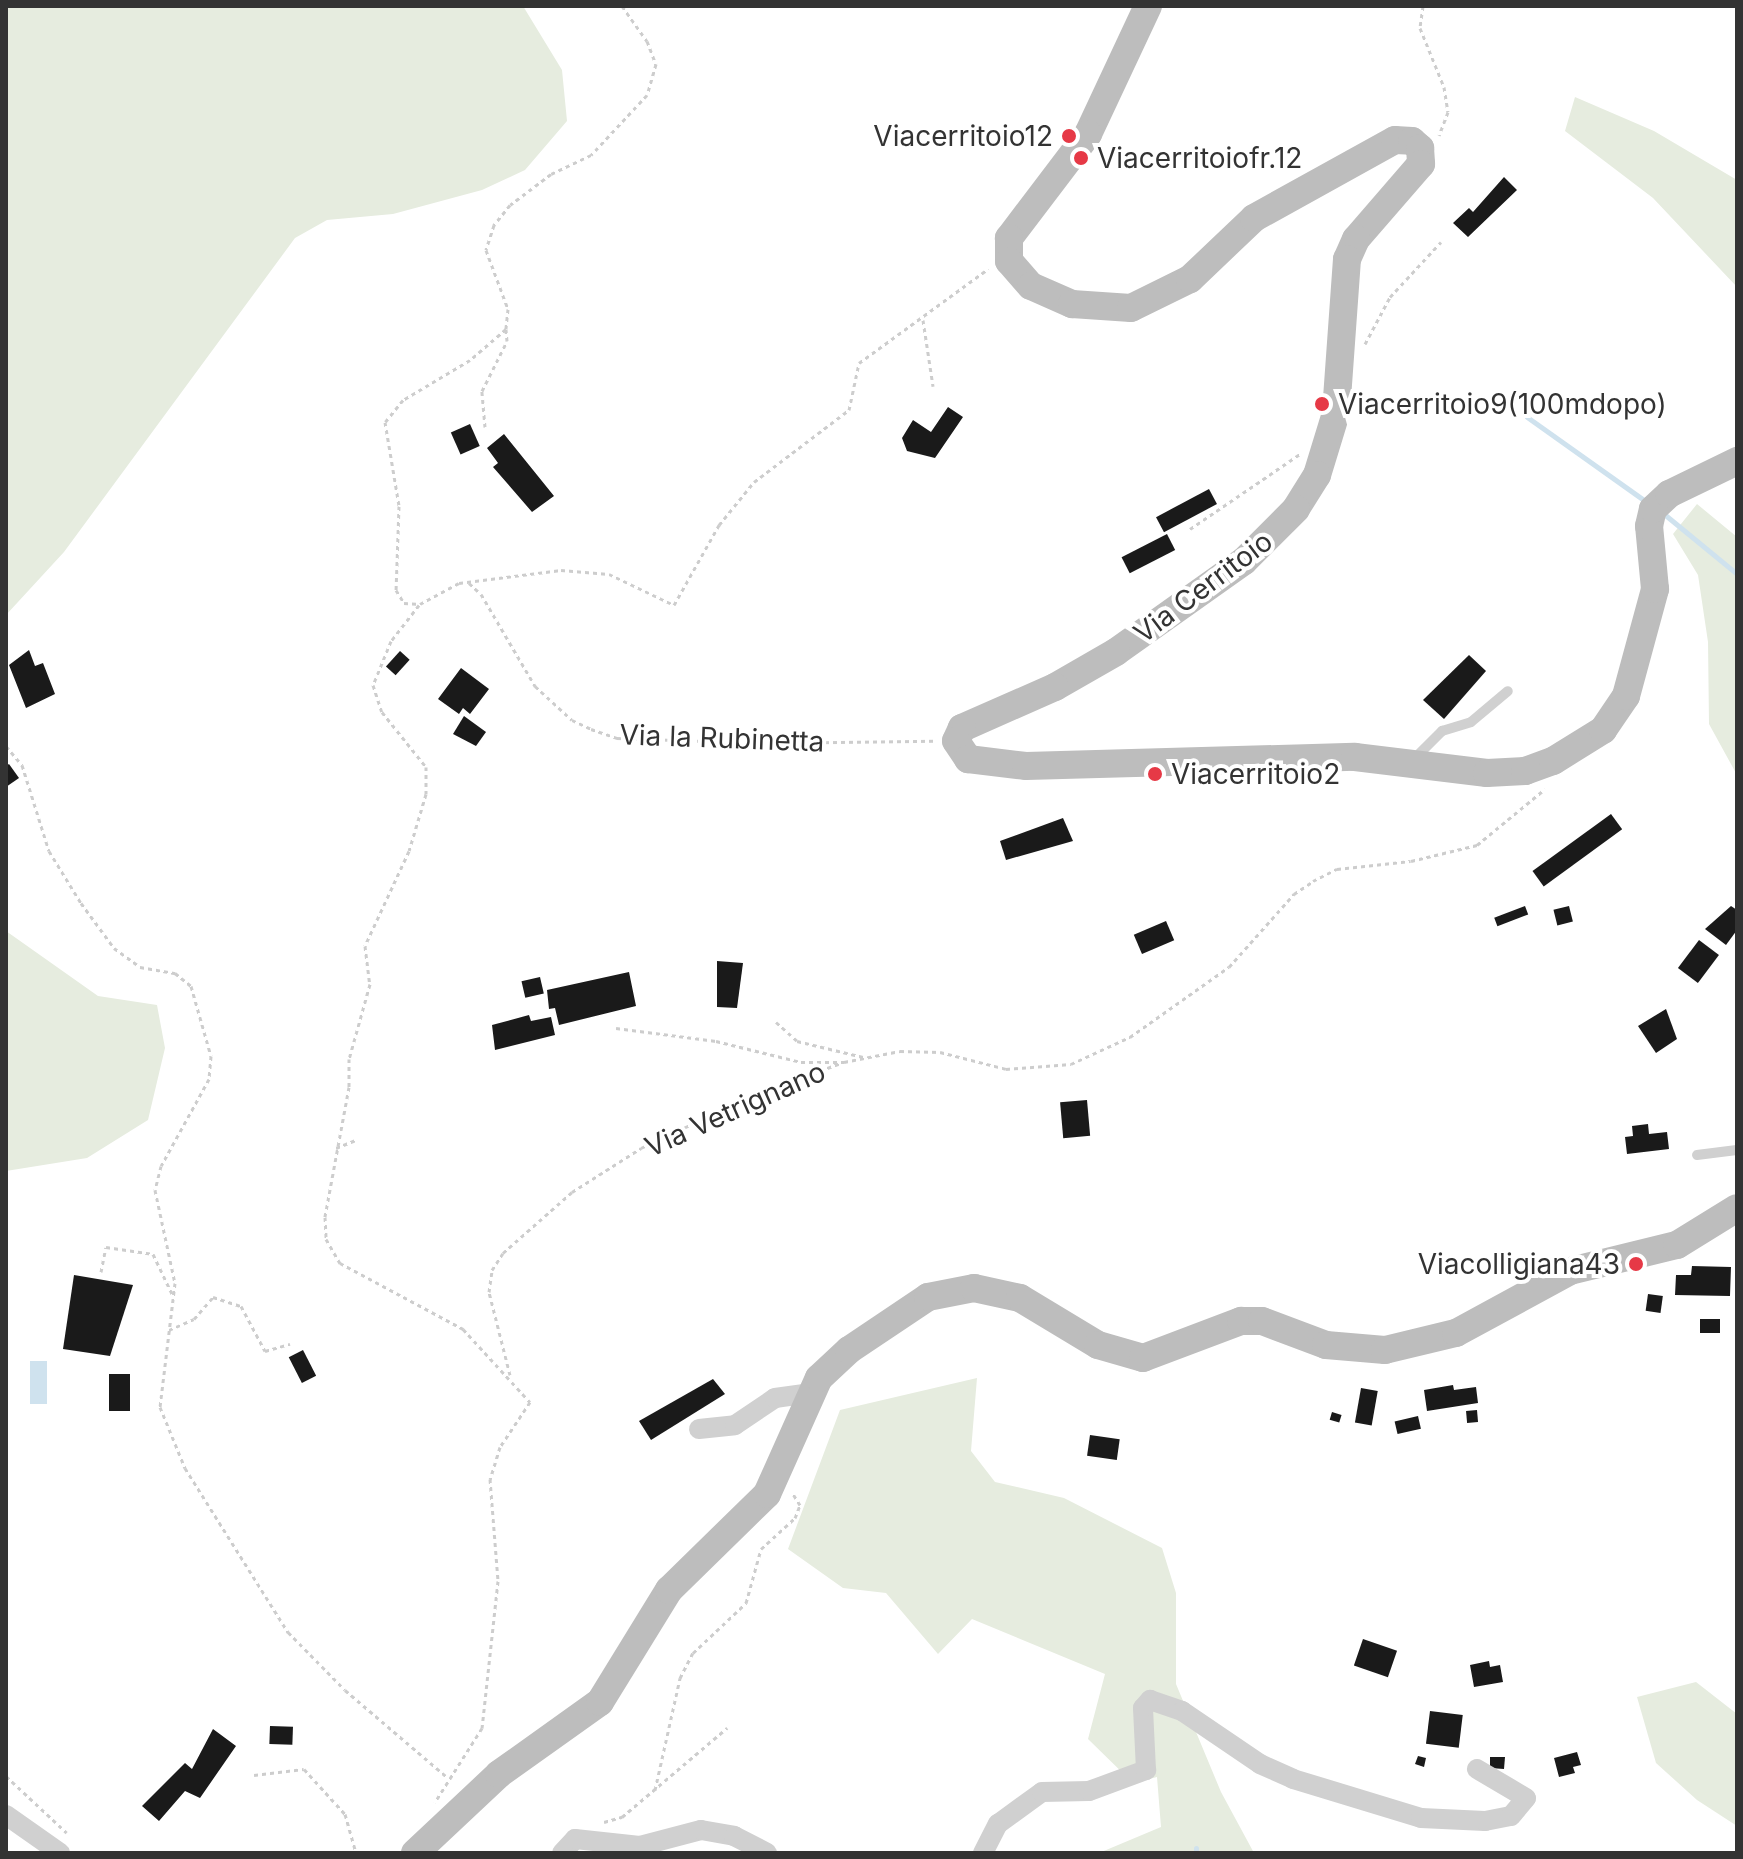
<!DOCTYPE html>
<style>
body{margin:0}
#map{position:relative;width:1743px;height:1859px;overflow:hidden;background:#fff;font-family:Inter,sans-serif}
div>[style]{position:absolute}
.green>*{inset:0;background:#e6ecdf}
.water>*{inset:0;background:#cfe2ee;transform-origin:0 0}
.stream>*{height:5px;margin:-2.5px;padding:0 2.5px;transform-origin:2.5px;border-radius:2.5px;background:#cfe2ee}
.building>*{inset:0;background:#1a1a1a;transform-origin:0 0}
.path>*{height:3px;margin-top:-1.5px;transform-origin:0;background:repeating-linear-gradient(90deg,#cdcdcd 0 4px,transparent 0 8px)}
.lane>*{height:10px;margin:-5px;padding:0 5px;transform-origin:5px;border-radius:5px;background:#d0d0d0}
.street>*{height:20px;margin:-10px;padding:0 10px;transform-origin:10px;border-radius:10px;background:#d0d0d0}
.secondary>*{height:28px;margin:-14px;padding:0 14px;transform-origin:14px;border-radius:14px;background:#bdbdbd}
.dots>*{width:22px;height:22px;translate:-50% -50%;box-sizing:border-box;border:4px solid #fff;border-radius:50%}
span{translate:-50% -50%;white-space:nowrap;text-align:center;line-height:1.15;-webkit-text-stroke:8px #fff;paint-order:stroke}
.poi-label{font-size:28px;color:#333}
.right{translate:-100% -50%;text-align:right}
.left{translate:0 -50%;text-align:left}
.street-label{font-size:28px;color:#333}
.frame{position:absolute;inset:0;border:8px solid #333;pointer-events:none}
</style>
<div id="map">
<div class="green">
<div style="clip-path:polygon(6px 6px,523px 6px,562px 70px,567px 121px,525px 170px,482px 190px,393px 214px,327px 220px,295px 238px,64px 552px,6px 615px)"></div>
<div style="clip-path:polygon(1575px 97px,1654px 131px,1737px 180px,1737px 287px,1653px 198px,1565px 131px)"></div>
<div style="clip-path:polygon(1697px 504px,1737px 537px,1737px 775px,1709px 724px,1708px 642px,1698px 575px,1673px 534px)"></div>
<div style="clip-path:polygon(6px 931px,98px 996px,157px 1005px,165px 1048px,148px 1120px,87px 1158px,6px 1171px)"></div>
<div style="clip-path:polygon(977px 1378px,971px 1451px,995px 1482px,1064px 1498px,1162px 1548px,1176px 1593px,1176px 1684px,1221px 1792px,1254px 1853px,1099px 1853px,1161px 1827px,1157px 1777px,1133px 1783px,1088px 1739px,1105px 1674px,972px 1619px,938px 1654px,886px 1593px,843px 1588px,788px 1549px,840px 1410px)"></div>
<div style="clip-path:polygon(1696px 1682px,1737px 1714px,1737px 1826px,1697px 1800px,1656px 1763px,1637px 1697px)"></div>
</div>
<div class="water">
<div style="left:30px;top:1361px;width:17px;height:43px"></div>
</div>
<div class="stream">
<div style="left:1527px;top:417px;width:143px;rotate:35.4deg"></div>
<div style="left:1664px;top:514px;width:94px;rotate:39.4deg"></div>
<div style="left:1196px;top:1853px;width:5px;rotate:-90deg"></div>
</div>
<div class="building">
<div style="clip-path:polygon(1504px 177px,1517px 190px,1468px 237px,1453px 223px,1469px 208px,1473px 212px)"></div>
<div style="clip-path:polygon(948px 407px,963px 417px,935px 458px,907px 451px,902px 438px,913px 420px,931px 432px)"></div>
<div style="left:470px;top:424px;width:24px;height:21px;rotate:66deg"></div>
<div style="clip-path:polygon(504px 434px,554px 496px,532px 512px,493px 467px,498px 463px,487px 448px)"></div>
<div style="left:1209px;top:489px;width:17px;height:60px;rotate:62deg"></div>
<div style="left:1167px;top:534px;width:18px;height:51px;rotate:63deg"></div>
<div style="clip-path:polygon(29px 650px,35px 666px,43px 663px,55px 694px,26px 708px,9px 665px)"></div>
<div style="left:400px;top:651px;width:13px;height:21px;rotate:42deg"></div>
<div style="clip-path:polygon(1469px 655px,1486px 671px,1444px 719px,1423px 700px)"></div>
<div style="clip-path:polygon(461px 668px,489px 689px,470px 714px,463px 708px,459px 714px,438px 699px)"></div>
<div style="clip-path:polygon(464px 716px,486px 732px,476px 746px,453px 734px)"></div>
<div style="clip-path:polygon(9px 764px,19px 778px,6px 787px,6px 766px)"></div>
<div style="left:1611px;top:814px;width:19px;height:97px;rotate:54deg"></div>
<div style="clip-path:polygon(1063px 818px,1073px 841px,1006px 860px,1000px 841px)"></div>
<div style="left:1525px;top:906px;width:9px;height:33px;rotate:69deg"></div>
<div style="left:1569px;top:906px;width:16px;height:16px;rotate:76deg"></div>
<div style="clip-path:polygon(1731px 906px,1737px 910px,1737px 930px,1726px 945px,1705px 929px)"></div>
<div style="left:1166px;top:921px;width:21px;height:35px;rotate:67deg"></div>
<div style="left:1699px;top:940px;width:25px;height:35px;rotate:37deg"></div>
<div style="clip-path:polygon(717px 961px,743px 963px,737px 1008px,717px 1007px)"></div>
<div style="clip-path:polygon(629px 972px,636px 1006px,559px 1025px,555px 1008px,549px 1009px,547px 990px)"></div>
<div style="left:540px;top:977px;width:17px;height:19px;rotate:77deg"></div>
<div style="clip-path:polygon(1666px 1009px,1677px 1039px,1656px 1053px,1638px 1026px)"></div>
<div style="clip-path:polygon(529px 1015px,531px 1021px,551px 1017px,555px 1035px,495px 1050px,492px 1025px)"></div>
<div style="left:1087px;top:1100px;width:36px;height:27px;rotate:85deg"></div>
<div style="clip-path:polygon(1648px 1124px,1649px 1134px,1667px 1132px,1669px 1149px,1627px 1154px,1625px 1137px,1633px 1136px,1632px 1126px)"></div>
<div style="clip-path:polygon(1692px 1266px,1731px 1267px,1730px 1296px,1675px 1295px,1676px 1275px,1691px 1275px)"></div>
<div style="clip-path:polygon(74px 1275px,133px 1285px,110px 1356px,63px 1349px)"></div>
<div style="left:1648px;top:1294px;width:15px;height:17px;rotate:8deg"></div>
<div style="left:1720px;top:1319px;width:14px;height:20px;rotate:90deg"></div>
<div style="left:303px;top:1350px;width:29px;height:16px;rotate:63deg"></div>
<div style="left:109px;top:1374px;width:21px;height:37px"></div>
<div style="clip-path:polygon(713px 1379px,725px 1394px,651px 1440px,639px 1421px)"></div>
<div style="clip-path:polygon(1453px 1385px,1454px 1390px,1476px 1387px,1478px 1403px,1427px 1411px,1424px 1390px)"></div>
<div style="left:1361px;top:1388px;width:17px;height:35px;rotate:10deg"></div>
<div style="left:1477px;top:1410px;width:12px;height:11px;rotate:85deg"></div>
<div style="left:1332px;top:1412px;width:10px;height:8px;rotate:17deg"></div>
<div style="left:1418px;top:1416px;width:13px;height:24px;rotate:77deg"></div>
<div style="left:1090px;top:1435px;width:30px;height:21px;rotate:8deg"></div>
<div style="left:1363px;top:1639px;width:36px;height:28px;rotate:19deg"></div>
<div style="clip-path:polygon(1489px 1661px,1490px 1667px,1500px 1665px,1503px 1682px,1474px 1687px,1470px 1665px)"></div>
<div style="left:1430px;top:1711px;width:33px;height:33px;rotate:7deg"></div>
<div style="left:270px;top:1726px;width:23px;height:18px;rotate:2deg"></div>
<div style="clip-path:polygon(213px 1729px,236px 1746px,200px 1798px,185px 1791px,159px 1821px,142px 1806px,185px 1763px,192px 1769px)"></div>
<div style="clip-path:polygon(1577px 1752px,1581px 1765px,1573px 1767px,1575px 1773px,1559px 1777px,1554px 1758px)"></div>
<div style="clip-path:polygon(1418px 1756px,1426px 1758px,1424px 1767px,1415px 1764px)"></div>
<div style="clip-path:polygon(1490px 1757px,1505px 1757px,1504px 1769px,1490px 1768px)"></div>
</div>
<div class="path">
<div style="left:622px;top:6px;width:43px;rotate:54.5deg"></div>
<div style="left:647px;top:41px;width:25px;rotate:69deg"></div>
<div style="left:656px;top:64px;width:32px;rotate:106deg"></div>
<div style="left:647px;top:95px;width:82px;rotate:133deg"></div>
<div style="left:591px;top:155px;width:44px;rotate:154.6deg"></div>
<div style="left:551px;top:174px;width:51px;rotate:142.9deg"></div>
<div style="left:510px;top:205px;width:26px;rotate:129deg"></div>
<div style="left:494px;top:225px;width:26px;rotate:108deg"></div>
<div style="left:486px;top:250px;width:63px;rotate:69.6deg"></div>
<div style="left:508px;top:309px;width:20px;rotate:96deg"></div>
<div style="left:506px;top:329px;width:48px;rotate:139.3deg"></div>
<div style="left:470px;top:360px;width:78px;rotate:149.2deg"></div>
<div style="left:403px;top:400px;width:28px;rotate:129deg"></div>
<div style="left:385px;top:422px;width:85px;rotate:80.5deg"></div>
<div style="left:399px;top:506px;width:84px;rotate:92deg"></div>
<div style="left:396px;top:590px;width:15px;rotate:58deg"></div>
<div style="left:404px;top:603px;width:16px;rotate:4deg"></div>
<div style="left:420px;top:604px;width:44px;rotate:-28.3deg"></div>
<div style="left:459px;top:583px;width:103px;rotate:-7.3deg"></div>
<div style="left:561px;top:570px;width:48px;rotate:4.8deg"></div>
<div style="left:609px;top:574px;width:72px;rotate:25.5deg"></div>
<div style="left:674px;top:605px;width:92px;rotate:-60.6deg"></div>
<div style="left:719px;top:525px;width:55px;rotate:-50.9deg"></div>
<div style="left:754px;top:482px;width:119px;rotate:-37.2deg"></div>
<div style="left:849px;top:410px;width:48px;rotate:-78deg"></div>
<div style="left:859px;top:363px;width:160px;rotate:-36.1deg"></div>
<div style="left:1423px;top:6px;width:22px;rotate:98deg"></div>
<div style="left:1420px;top:28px;width:64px;rotate:67.9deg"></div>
<div style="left:1444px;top:87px;width:25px;rotate:81deg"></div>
<div style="left:1448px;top:112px;width:25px;rotate:111deg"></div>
<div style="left:923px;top:320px;width:67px;rotate:81.4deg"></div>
<div style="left:1365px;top:344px;width:53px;rotate:-62deg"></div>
<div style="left:1390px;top:297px;width:75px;rotate:-47.2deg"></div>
<div style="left:485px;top:427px;width:36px;rotate:-95deg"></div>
<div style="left:482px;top:391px;width:56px;rotate:-63.4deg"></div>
<div style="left:507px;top:341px;width:12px;rotate:-95deg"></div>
<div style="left:1190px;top:529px;width:133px;rotate:-34.3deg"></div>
<div style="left:469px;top:583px;width:16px;rotate:43deg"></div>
<div style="left:481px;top:594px;width:107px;rotate:59.6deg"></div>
<div style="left:535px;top:686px;width:50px;rotate:42.6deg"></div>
<div style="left:572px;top:720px;width:21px;rotate:25deg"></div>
<div style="left:591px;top:729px;width:28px;rotate:19deg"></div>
<div style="left:617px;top:738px;width:144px;rotate:2deg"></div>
<div style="left:761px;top:743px;width:174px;rotate:-0.7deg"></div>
<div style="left:419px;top:605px;width:46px;rotate:127.9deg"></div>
<div style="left:391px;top:641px;width:48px;rotate:112.2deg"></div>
<div style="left:373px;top:685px;width:28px;rotate:72deg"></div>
<div style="left:382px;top:712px;width:70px;rotate:51.3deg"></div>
<div style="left:426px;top:767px;width:27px;rotate:90deg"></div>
<div style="left:426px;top:794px;width:59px;rotate:106.6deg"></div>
<div style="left:409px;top:851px;width:105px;rotate:114.9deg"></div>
<div style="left:365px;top:946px;width:38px;rotate:83deg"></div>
<div style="left:370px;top:984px;width:78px;rotate:105.6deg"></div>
<div style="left:349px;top:1059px;width:28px;rotate:90deg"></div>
<div style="left:349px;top:1087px;width:132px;rotate:100.5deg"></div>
<div style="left:325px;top:1217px;width:22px;rotate:87deg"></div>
<div style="left:326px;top:1239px;width:28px;rotate:60deg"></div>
<div style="left:340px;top:1263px;width:140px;rotate:28.2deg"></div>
<div style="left:463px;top:1329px;width:99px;rotate:47.5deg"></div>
<div style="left:530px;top:1402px;width:54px;rotate:123.7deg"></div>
<div style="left:500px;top:1447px;width:34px;rotate:107deg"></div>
<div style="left:490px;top:1479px;width:102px;rotate:85.5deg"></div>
<div style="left:498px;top:1581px;width:148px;rotate:96.2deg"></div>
<div style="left:482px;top:1728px;width:88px;rotate:122.4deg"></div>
<div style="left:6px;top:746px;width:25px;rotate:50deg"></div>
<div style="left:22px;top:765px;width:90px;rotate:72.6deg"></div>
<div style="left:49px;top:851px;width:61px;rotate:58.4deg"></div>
<div style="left:81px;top:903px;width:56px;rotate:53.7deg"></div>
<div style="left:114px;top:948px;width:32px;rotate:36deg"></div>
<div style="left:140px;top:967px;width:36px;rotate:10deg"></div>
<div style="left:175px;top:973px;width:21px;rotate:39deg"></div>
<div style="left:191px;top:986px;width:73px;rotate:74.1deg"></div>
<div style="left:211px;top:1056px;width:23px;rotate:95deg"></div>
<div style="left:209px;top:1079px;width:99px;rotate:118.9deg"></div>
<div style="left:161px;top:1166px;width:25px;rotate:104deg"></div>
<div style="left:155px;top:1190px;width:95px;rotate:77.9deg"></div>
<div style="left:175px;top:1283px;width:125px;rotate:96.9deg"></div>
<div style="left:160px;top:1407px;width:66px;rotate:67.7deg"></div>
<div style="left:185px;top:1468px;width:194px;rotate:57.9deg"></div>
<div style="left:288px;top:1632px;width:81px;rotate:45.5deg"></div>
<div style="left:345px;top:1690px;width:135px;rotate:40.5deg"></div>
<div style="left:776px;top:1022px;width:28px;rotate:42deg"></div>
<div style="left:797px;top:1041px;width:68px;rotate:13.6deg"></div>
<div style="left:616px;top:1028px;width:101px;rotate:7.4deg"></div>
<div style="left:716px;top:1041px;width:88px;rotate:13.9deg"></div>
<div style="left:801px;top:1062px;width:43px"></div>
<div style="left:844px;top:1062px;width:57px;rotate:-11.1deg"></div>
<div style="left:900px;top:1051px;width:40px;rotate:1.4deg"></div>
<div style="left:940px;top:1052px;width:68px;rotate:14.4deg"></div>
<div style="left:1006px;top:1069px;width:65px;rotate:-4.4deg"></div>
<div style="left:1071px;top:1064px;width:65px;rotate:-24.6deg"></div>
<div style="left:1130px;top:1037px;width:121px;rotate:-35.3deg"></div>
<div style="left:1229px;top:967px;width:98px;rotate:-48.3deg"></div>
<div style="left:1294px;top:894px;width:23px;rotate:-34deg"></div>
<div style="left:1313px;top:881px;width:27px;rotate:-27deg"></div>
<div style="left:1337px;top:869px;width:74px;rotate:-6.2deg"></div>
<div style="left:1411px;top:861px;width:68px;rotate:-13.6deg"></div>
<div style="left:1477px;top:845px;width:88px;rotate:-39.5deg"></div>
<div style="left:336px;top:1148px;width:22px;rotate:-22deg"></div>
<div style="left:101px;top:1272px;width:25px;rotate:-79deg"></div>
<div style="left:106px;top:1247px;width:48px;rotate:8.5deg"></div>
<div style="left:153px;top:1254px;width:47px;rotate:64.5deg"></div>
<div style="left:169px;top:1330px;width:27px;rotate:-24deg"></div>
<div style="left:194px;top:1319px;width:29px;rotate:-49deg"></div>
<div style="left:213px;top:1297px;width:29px;rotate:18deg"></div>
<div style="left:241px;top:1306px;width:51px;rotate:61.9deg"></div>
<div style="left:265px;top:1351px;width:26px;rotate:-16deg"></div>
<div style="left:510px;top:1375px;width:86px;rotate:-104.2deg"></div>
<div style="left:489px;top:1292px;width:22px;rotate:-82deg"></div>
<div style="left:492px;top:1270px;width:20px;rotate:-57deg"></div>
<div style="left:503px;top:1253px;width:92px;rotate:-41.5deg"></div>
<div style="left:572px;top:1192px;width:82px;rotate:-32.5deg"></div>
<div style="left:641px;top:1148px;width:115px;rotate:-25.2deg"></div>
<div style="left:745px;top:1099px;width:103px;rotate:-20.6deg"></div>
<div style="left:254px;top:1775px;width:50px;rotate:-6.8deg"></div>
<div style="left:304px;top:1769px;width:61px;rotate:47.7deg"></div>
<div style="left:345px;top:1814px;width:41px;rotate:74.2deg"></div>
<div style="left:6px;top:1776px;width:83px;rotate:43.1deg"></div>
<div style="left:655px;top:1790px;width:115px;rotate:-77.4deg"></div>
<div style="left:680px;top:1678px;width:28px;rotate:-63deg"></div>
<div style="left:693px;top:1653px;width:73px;rotate:-43.3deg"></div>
<div style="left:746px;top:1603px;width:56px;rotate:-74.5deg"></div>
<div style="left:761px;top:1549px;width:46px;rotate:-42.4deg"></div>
<div style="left:795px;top:1518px;width:14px;rotate:-69deg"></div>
<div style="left:800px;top:1505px;width:13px;rotate:-122deg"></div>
<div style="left:604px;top:1822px;width:19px;rotate:-16deg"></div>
<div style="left:622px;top:1817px;width:138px;rotate:-40.3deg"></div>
</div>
<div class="lane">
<div style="left:1414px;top:759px;width:40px;rotate:-45deg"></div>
<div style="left:1442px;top:731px;width:30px;rotate:-17deg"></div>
<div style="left:1471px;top:722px;width:48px;rotate:-40deg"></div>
<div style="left:1697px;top:1155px;width:40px;rotate:-7.1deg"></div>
</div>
<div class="street">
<div style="left:699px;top:1429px;width:36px;rotate:-6deg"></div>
<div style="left:735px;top:1425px;width:48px;rotate:-34deg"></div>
<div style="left:775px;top:1398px;width:35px;rotate:-8deg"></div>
<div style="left:6px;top:1815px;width:66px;rotate:35.1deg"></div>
<div style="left:562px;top:1853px;width:19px;rotate:-47deg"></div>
<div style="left:575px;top:1839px;width:65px;rotate:6.1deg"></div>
<div style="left:640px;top:1846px;width:63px;rotate:-14.7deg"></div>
<div style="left:701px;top:1830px;width:34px;rotate:10deg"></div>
<div style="left:734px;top:1836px;width:37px;rotate:27deg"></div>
<div style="left:983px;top:1853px;width:33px;rotate:-63deg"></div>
<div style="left:998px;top:1824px;width:54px;rotate:-36deg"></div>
<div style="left:1042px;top:1792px;width:47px;rotate:-1.2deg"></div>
<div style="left:1089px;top:1791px;width:61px;rotate:-20.2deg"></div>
<div style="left:1146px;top:1770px;width:62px;rotate:-92.8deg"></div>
<div style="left:1143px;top:1708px;width:11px;rotate:-49deg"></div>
<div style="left:1150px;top:1700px;width:34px;rotate:19deg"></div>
<div style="left:1182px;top:1711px;width:94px;rotate:34.2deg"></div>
<div style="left:1260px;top:1764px;width:36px;rotate:24deg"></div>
<div style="left:1293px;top:1779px;width:134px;rotate:16.9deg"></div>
<div style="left:1421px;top:1818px;width:64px;rotate:2.7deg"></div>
<div style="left:1485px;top:1821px;width:26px;rotate:-11deg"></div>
<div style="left:1511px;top:1816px;width:23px;rotate:-50deg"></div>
<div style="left:1526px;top:1798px;width:57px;rotate:-149.4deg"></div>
</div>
<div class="secondary">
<div style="left:1148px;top:6px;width:141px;rotate:115.1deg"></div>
<div style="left:1088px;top:134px;width:131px;rotate:127.2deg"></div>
<div style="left:1009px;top:238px;width:23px;rotate:90deg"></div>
<div style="left:1009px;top:261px;width:33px;rotate:49deg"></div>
<div style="left:1031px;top:286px;width:45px;rotate:23.7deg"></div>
<div style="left:1072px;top:304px;width:59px;rotate:3.9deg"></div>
<div style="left:1131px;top:308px;width:66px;rotate:-26.2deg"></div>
<div style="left:1190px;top:279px;width:88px;rotate:-43.6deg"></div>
<div style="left:1254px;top:218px;width:161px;rotate:-29deg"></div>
<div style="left:1395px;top:140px;width:17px;rotate:3deg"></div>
<div style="left:1412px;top:141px;width:11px;rotate:41deg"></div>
<div style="left:1420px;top:148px;width:16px;rotate:86deg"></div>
<div style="left:1421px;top:164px;width:99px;rotate:130.9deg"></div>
<div style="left:1356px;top:239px;width:22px;rotate:114deg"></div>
<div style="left:1347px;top:259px;width:154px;rotate:94.1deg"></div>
<div style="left:1336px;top:413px;width:65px;rotate:107deg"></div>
<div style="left:1317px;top:475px;width:40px;rotate:122deg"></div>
<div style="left:1296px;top:509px;width:74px;rotate:135deg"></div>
<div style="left:1244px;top:561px;width:157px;rotate:144.6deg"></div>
<div style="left:1116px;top:652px;width:70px;rotate:150.2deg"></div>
<div style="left:1055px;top:687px;width:102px;rotate:156.2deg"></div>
<div style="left:962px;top:728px;width:14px;rotate:115deg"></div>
<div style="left:956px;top:741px;width:22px;rotate:56deg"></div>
<div style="left:968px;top:759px;width:58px;rotate:6.9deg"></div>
<div style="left:1026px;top:766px;width:329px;rotate:-1.6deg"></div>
<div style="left:1355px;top:757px;width:133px;rotate:6.9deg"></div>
<div style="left:1487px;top:773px;width:38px;rotate:-3deg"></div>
<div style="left:1525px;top:771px;width:30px;rotate:-20deg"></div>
<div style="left:1553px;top:761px;width:59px;rotate:-31.8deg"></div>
<div style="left:1603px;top:730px;width:41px;rotate:-55.9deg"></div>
<div style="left:1626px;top:696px;width:111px;rotate:-74.8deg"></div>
<div style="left:1655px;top:589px;width:63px;rotate:-95.4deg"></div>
<div style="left:1649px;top:526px;width:17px;rotate:-77deg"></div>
<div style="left:1653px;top:509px;width:22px;rotate:-43deg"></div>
<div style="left:1669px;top:494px;width:76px;rotate:-25.9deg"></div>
<div style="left:415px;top:1853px;width:115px;rotate:-43.2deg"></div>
<div style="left:499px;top:1774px;width:124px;rotate:-35.5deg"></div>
<div style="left:600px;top:1702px;width:132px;rotate:-58.4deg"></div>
<div style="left:669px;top:1590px;width:137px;rotate:-44.4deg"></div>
<div style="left:767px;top:1494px;width:127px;rotate:-65.9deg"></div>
<div style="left:819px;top:1378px;width:41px;rotate:-43deg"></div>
<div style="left:849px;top:1350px;width:95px;rotate:-33.9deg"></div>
<div style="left:928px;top:1297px;width:47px;rotate:-11.1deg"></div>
<div style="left:974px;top:1288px;width:47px;rotate:12.3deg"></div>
<div style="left:1020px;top:1298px;width:91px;rotate:31.1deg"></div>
<div style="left:1098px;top:1345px;width:47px;rotate:16.1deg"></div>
<div style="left:1143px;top:1358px;width:105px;rotate:-20.7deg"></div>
<div style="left:1241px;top:1321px;width:21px"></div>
<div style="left:1262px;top:1321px;width:68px;rotate:20.6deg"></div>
<div style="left:1326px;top:1345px;width:59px;rotate:4.8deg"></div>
<div style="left:1385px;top:1350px;width:73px;rotate:-13.5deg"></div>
<div style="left:1456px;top:1333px;width:130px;rotate:-28.5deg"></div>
<div style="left:1570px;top:1271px;width:110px;rotate:-13.7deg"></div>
<div style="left:1677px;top:1245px;width:70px;rotate:-31.7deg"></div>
</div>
<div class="dots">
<div style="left:1069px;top:136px;background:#e63946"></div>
<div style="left:1081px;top:158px;background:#e63946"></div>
<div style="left:1322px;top:404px;background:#e63946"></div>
<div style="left:1155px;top:774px;background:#e63946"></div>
<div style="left:1636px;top:1264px;background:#e63946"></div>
</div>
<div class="poi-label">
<span class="right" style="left:1053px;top:136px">Viacerritoio12</span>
<span class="left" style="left:1097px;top:158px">Viacerritoiofr.12</span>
<span class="left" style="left:1338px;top:404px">Viacerritoio9(100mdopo)</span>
<span class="left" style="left:1171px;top:774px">Viacerritoio2</span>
<span class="right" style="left:1620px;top:1264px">Viacolligiana43</span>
</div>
<div class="street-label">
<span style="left:1203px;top:587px;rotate:-37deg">Via Cerritoio</span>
<span style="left:722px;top:738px;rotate:2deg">Via la Rubinetta</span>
<span style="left:735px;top:1109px;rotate:-24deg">Via Vetrignano</span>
</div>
<div class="frame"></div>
</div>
